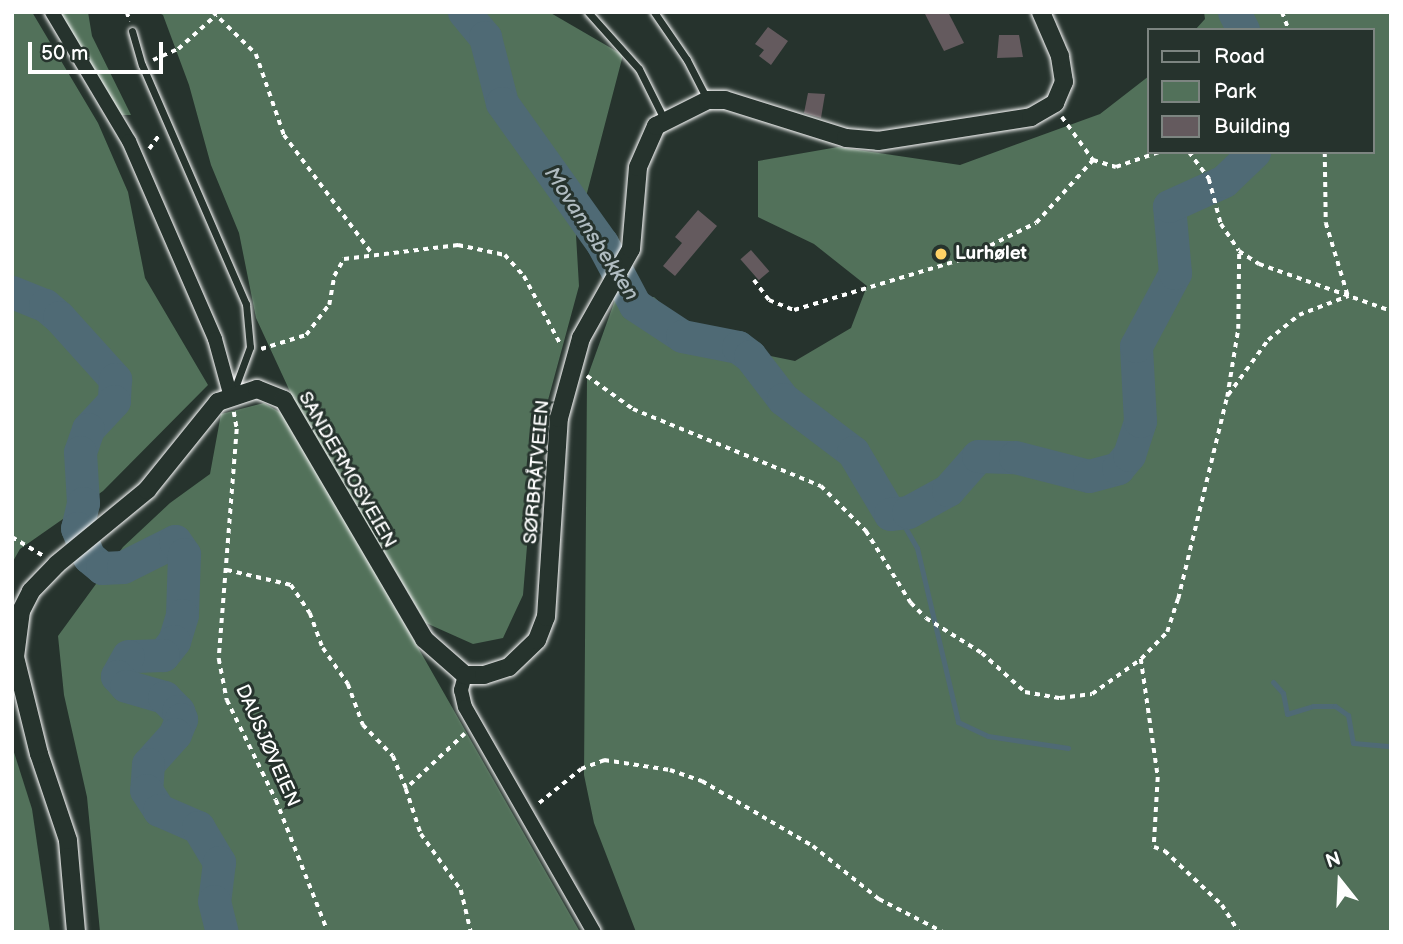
<!DOCTYPE html>
<meta charset="utf-8">
<style>
body{margin:0}
#map{position:relative;width:1403px;height:944px;overflow:hidden;background:#26332d;font-family:"Balsamiq Sans",sans-serif}
div>[style]{position:absolute}
.green>*{inset:0;background:#52715a}
.stream>*{height:5px;margin:-2.5px;padding:0 2.5px;transform-origin:2.5px;border-radius:2.5px;background:#4f6a75}
.river>*{height:33px;margin:-16.5px;padding:0 16.5px;transform-origin:16.5px;border-radius:16.5px;background:#4f6a75}
.building>*{inset:0;background:#645a5e;transform-origin:0 0}
.path>*{height:3.5px;margin-top:-1.75px;transform-origin:0;background:repeating-linear-gradient(90deg,#fff 0 5px,transparent 0 10px)}
.roads{filter:drop-shadow(0 0 2px #fff) drop-shadow(0 0 2px #fff)}
.service>*{height:7px;margin:-3.5px;padding:0 3.5px;transform-origin:3.5px;border-radius:3.5px;background:#26332d}
.minor>*{height:14px;margin:-7px;padding:0 7px;transform-origin:7px;border-radius:7px;background:#26332d}
.tertiary>*{height:18px;margin:-9px;padding:0 9px;transform-origin:9px;border-radius:9px;background:#26332d}
.dots>*{width:19px;height:19px;translate:-50% -50%;box-sizing:border-box;border:4px solid #26332d;border-radius:50%}
span{translate:-50% -50%;white-space:nowrap;text-align:center;line-height:1.15;-webkit-text-stroke:6px #26332d;paint-order:stroke}
.poi-label{font-size:19px;color:#fff;font-weight:700}
.left{translate:0 -50%;text-align:left}
.street-label{font-size:19px;color:#fff}
.water-label{font-size:21px;color:#b0bcc1;font-style:italic}
.frame{position:absolute;inset:0;border:14px solid #fff;pointer-events:none}
.legend{position:absolute;left:1147px;top:28px;width:228px;height:126px;box-sizing:border-box;background:#26332d;border:2px solid #7d8581;margin:0;padding:9px 12px;list-style:none;font-size:21px;color:#fff}
.legend li{display:flex;align-items:center;gap:14px;height:35px}
.legend b{width:35px;border:2px solid #7d8581}
.north{position:absolute;left:1305px;top:846px;width:70px;height:70px;-webkit-text-stroke:5px #26332d;paint-order:stroke;rotate:342deg;font-size:19px;font-weight:700;line-height:28px;text-align:center;color:#fff}
.north::after{content:'';display:block;margin:auto;width:24px;height:32px;background:#fff;clip-path:polygon(50% 0,100% 100%,50% 72%,0 100%)}
.scale{position:absolute;left:28px;top:42px;width:135px;height:32px;box-sizing:border-box;border:4px solid #fff;border-top:0;padding-left:9px;font-size:21px;line-height:24px;white-space:nowrap;color:#fff;-webkit-text-stroke:5px #26332d;paint-order:stroke}
</style>
<div id="map">
<div class="green">
<div style="clip-path:polygon(12px 12px,32px 12px,98px 123px,128px 192px,145px 278px,208px 385px,103px 491px,20px 549px,12px 563px)"></div>
<div style="clip-path:polygon(56px 12px,88px 12px,92px 36px,131px 115px,117px 115px)"></div>
<div style="clip-path:polygon(157px 12px,549px 12px,623px 55px,576px 235px,579px 286px,535px 448px,523px 595px,503px 638px,473px 644px,426px 623px,293px 398px,256px 318px,239px 233px,211px 165px,189px 85px,163px 15px)"></div>
<div style="clip-path:polygon(1204px 12px,1391px 12px,1391px 932px,636px 932px,594px 823px,584px 775px,587px 378px,615px 300px,654px 297px,702px 342px,795px 361px,851px 328px,867px 286px,814px 244px,758px 217px,758px 161px,838px 147px,960px 165px,1100px 114px,1149px 76px,1149px 152px,1373px 152px,1373px 30px,1195px 30px,1205px 19px)"></div>
<div style="clip-path:polygon(264px 403px,283px 414px,313px 463px,580px 932px,100px 932px,87px 797px,64px 695px,58px 636px,123px 547px,170px 503px,210px 474px,221px 414px)"></div>
<div style="clip-path:polygon(12px 746px,32px 809px,50px 932px,12px 932px)"></div>
</div>
<div class="stream">
<div style="left:898px;top:515px;width:38px;rotate:60deg"></div>
<div style="left:917px;top:548px;width:179px;rotate:76.7deg"></div>
<div style="left:958px;top:722px;width:33px;rotate:25deg"></div>
<div style="left:988px;top:736px;width:81px;rotate:8.5deg"></div>
<div style="left:1273px;top:682px;width:15px;rotate:48deg"></div>
<div style="left:1283px;top:693px;width:21px;rotate:79deg"></div>
<div style="left:1287px;top:714px;width:27px;rotate:-17deg"></div>
<div style="left:1313px;top:706px;width:22px"></div>
<div style="left:1335px;top:706px;width:16px;rotate:35deg"></div>
<div style="left:1348px;top:715px;width:28px;rotate:80deg"></div>
<div style="left:1353px;top:743px;width:38px;rotate:5deg"></div>
</div>
<div class="river">
<div style="left:464px;top:12px;width:33px;rotate:50deg"></div>
<div style="left:485px;top:37px;width:68px;rotate:75.6deg"></div>
<div style="left:502px;top:103px;width:172px;rotate:54.5deg"></div>
<div style="left:602px;top:243px;width:70px;rotate:62deg"></div>
<div style="left:635px;top:305px;width:56px;rotate:33.4deg"></div>
<div style="left:682px;top:336px;width:57px;rotate:11.1deg"></div>
<div style="left:738px;top:347px;width:15px;rotate:37deg"></div>
<div style="left:750px;top:356px;width:54px;rotate:52.5deg"></div>
<div style="left:783px;top:399px;width:88px;rotate:37.1deg"></div>
<div style="left:853px;top:452px;width:72px;rotate:59.2deg"></div>
<div style="left:890px;top:514px;width:18px;rotate:-6deg"></div>
<div style="left:908px;top:512px;width:46px;rotate:-28.8deg"></div>
<div style="left:948px;top:490px;width:45px;rotate:-48.6deg"></div>
<div style="left:978px;top:456px;width:37px;rotate:2deg"></div>
<div style="left:1015px;top:457px;width:76px;rotate:14.4deg"></div>
<div style="left:1089px;top:476px;width:30px;rotate:-15deg"></div>
<div style="left:1118px;top:468px;width:17px;rotate:-50deg"></div>
<div style="left:1129px;top:455px;width:36px;rotate:-72deg"></div>
<div style="left:1140px;top:421px;width:75px;rotate:-93.1deg"></div>
<div style="left:1136px;top:346px;width:83px;rotate:-61.9deg"></div>
<div style="left:1175px;top:273px;width:67px;rotate:-95.1deg"></div>
<div style="left:1169px;top:206px;width:60px;rotate:-24.4deg"></div>
<div style="left:1224px;top:181px;width:42px;rotate:-44deg"></div>
<div style="left:1234px;top:12px;width:20px;rotate:63deg"></div>
<div style="left:12px;top:292px;width:35px;rotate:22deg"></div>
<div style="left:45px;top:305px;width:18px;rotate:41deg"></div>
<div style="left:59px;top:317px;width:84px;rotate:47.9deg"></div>
<div style="left:115px;top:379px;width:22px;rotate:93deg"></div>
<div style="left:114px;top:401px;width:38px;rotate:133deg"></div>
<div style="left:88px;top:429px;width:24px;rotate:109deg"></div>
<div style="left:80px;top:452px;width:51px;rotate:86.6deg"></div>
<div style="left:83px;top:503px;width:26px;rotate:103deg"></div>
<div style="left:77px;top:528px;width:31px;rotate:68deg"></div>
<div style="left:89px;top:557px;width:17px;rotate:40deg"></div>
<div style="left:102px;top:568px;width:21px;rotate:-3deg"></div>
<div style="left:123px;top:567px;width:58px;rotate:-26.6deg"></div>
<div style="left:175px;top:541px;width:16px;rotate:55deg"></div>
<div style="left:184px;top:554px;width:61px;rotate:91.9deg"></div>
<div style="left:182px;top:615px;width:27px;rotate:107deg"></div>
<div style="left:174px;top:641px;width:18px;rotate:128deg"></div>
<div style="left:163px;top:655px;width:35px;rotate:178deg"></div>
<div style="left:128px;top:656px;width:23px;rotate:119deg"></div>
<div style="left:117px;top:676px;width:13px;rotate:48deg"></div>
<div style="left:126px;top:686px;width:40px;rotate:16deg"></div>
<div style="left:164px;top:697px;width:20px;rotate:45deg"></div>
<div style="left:178px;top:711px;width:9px;rotate:69deg"></div>
<div style="left:181px;top:719px;width:16px;rotate:112deg"></div>
<div style="left:175px;top:734px;width:40px;rotate:132deg"></div>
<div style="left:148px;top:764px;width:26px;rotate:94deg"></div>
<div style="left:146px;top:790px;width:24px;rotate:57deg"></div>
<div style="left:159px;top:810px;width:43px;rotate:23.6deg"></div>
<div style="left:198px;top:827px;width:41px;rotate:59deg"></div>
<div style="left:219px;top:862px;width:39px;rotate:97deg"></div>
<div style="left:214px;top:901px;width:32px;rotate:76deg"></div>
</div>
<div class="building">
<div style="clip-path:polygon(924px 12px,948px 12px,964px 43px,944px 51px)"></div>
<div style="clip-path:polygon(768px 27px,788px 41px,771px 65px,759px 56px,764px 50px,755px 44px)"></div>
<div style="clip-path:polygon(999px 35px,1019px 35px,1023px 57px,997px 58px)"></div>
<div style="clip-path:polygon(808px 93px,825px 94px,821px 118px,804px 113px)"></div>
<div style="clip-path:polygon(698px 210px,717px 226px,675px 276px,663px 266px,682px 243px,675px 237px)"></div>
<div style="left:751px;top:250px;width:28px;height:14px;rotate:49deg"></div>
</div>
<div class="path">
<div style="left:127px;top:12px;width:10px;rotate:73deg"></div>
<div style="left:213px;top:12px;width:60px;rotate:44.3deg"></div>
<div style="left:256px;top:54px;width:86px;rotate:70.9deg"></div>
<div style="left:284px;top:135px;width:149px;rotate:53.4deg"></div>
<div style="left:1282px;top:12px;width:19px;rotate:69deg"></div>
<div style="left:153px;top:60px;width:27px;rotate:-24deg"></div>
<div style="left:178px;top:49px;width:51px;rotate:-41.8deg"></div>
<div style="left:1062px;top:117px;width:53px;rotate:54.2deg"></div>
<div style="left:1093px;top:160px;width:24px;rotate:17deg"></div>
<div style="left:1116px;top:167px;width:46px;rotate:-19.2deg"></div>
<div style="left:149px;top:149px;width:17px;rotate:-54deg"></div>
<div style="left:1189px;top:152px;width:34px;rotate:53deg"></div>
<div style="left:1209px;top:179px;width:47px;rotate:75.1deg"></div>
<div style="left:1221px;top:224px;width:32px;rotate:56deg"></div>
<div style="left:1239px;top:251px;width:24px;rotate:33deg"></div>
<div style="left:1259px;top:264px;width:140px;rotate:19.6deg"></div>
<div style="left:1325px;top:152px;width:71px;rotate:89.2deg"></div>
<div style="left:1326px;top:223px;width:76px;rotate:73.2deg"></div>
<div style="left:754px;top:280px;width:25px;rotate:53deg"></div>
<div style="left:769px;top:300px;width:27px;rotate:22deg"></div>
<div style="left:794px;top:310px;width:177px;rotate:-16.8deg"></div>
<div style="left:963px;top:259px;width:81px;rotate:-26.3deg"></div>
<div style="left:1036px;top:223px;width:85px;rotate:-47.9deg"></div>
<div style="left:261px;top:349px;width:47px;rotate:-17.3deg"></div>
<div style="left:306px;top:335px;width:38px;rotate:-53deg"></div>
<div style="left:329px;top:305px;width:29px;rotate:-80deg"></div>
<div style="left:334px;top:276px;width:20px;rotate:-60deg"></div>
<div style="left:344px;top:259px;width:115px;rotate:-7deg"></div>
<div style="left:458px;top:245px;width:48px;rotate:12deg"></div>
<div style="left:505px;top:255px;width:28px;rotate:48deg"></div>
<div style="left:524px;top:276px;width:76px;rotate:61.8deg"></div>
<div style="left:587px;top:376px;width:57px;rotate:35.7deg"></div>
<div style="left:633px;top:409px;width:203px;rotate:22.3deg"></div>
<div style="left:821px;top:486px;width:64px;rotate:45deg"></div>
<div style="left:866px;top:531px;width:85px;rotate:58deg"></div>
<div style="left:911px;top:603px;width:21px;rotate:45deg"></div>
<div style="left:926px;top:618px;width:66px;rotate:32deg"></div>
<div style="left:982px;top:653px;width:58px;rotate:42.2deg"></div>
<div style="left:1025px;top:692px;width:36px;rotate:10deg"></div>
<div style="left:1060px;top:698px;width:32px;rotate:-7deg"></div>
<div style="left:1092px;top:694px;width:60px;rotate:-35.5deg"></div>
<div style="left:1141px;top:659px;width:37px;rotate:-46deg"></div>
<div style="left:1167px;top:632px;width:35px;rotate:-72deg"></div>
<div style="left:1178px;top:599px;width:208px;rotate:-76.4deg"></div>
<div style="left:1227px;top:397px;width:69px;rotate:-80.8deg"></div>
<div style="left:1238px;top:329px;width:78px;rotate:-89.3deg"></div>
<div style="left:1228px;top:395px;width:68px;rotate:-54deg"></div>
<div style="left:1268px;top:340px;width:40px;rotate:-39deg"></div>
<div style="left:1299px;top:315px;width:53px;rotate:-21.2deg"></div>
<div style="left:234px;top:412px;width:17px;rotate:80deg"></div>
<div style="left:237px;top:429px;width:231px;rotate:94.5deg"></div>
<div style="left:219px;top:659px;width:42px;rotate:79deg"></div>
<div style="left:227px;top:700px;width:111px;rotate:63.9deg"></div>
<div style="left:276px;top:800px;width:142px;rotate:68.5deg"></div>
<div style="left:12px;top:537px;width:37px;rotate:31deg"></div>
<div style="left:227px;top:570px;width:66px;rotate:13.2deg"></div>
<div style="left:291px;top:585px;width:34px;rotate:56deg"></div>
<div style="left:310px;top:613px;width:37px;rotate:70deg"></div>
<div style="left:323px;top:648px;width:44px;rotate:55.2deg"></div>
<div style="left:348px;top:684px;width:44px;rotate:69.9deg"></div>
<div style="left:363px;top:725px;width:43px;rotate:45.9deg"></div>
<div style="left:393px;top:756px;width:35px;rotate:68deg"></div>
<div style="left:1141px;top:659px;width:119px;rotate:81.8deg"></div>
<div style="left:1158px;top:777px;width:70px;rotate:93.3deg"></div>
<div style="left:1154px;top:847px;width:12px;rotate:20deg"></div>
<div style="left:1165px;top:851px;width:79px;rotate:43.5deg"></div>
<div style="left:1222px;top:905px;width:32px;rotate:58deg"></div>
<div style="left:465px;top:734px;width:81px;rotate:137deg"></div>
<div style="left:406px;top:789px;width:47px;rotate:71.6deg"></div>
<div style="left:421px;top:834px;width:69px;rotate:54.5deg"></div>
<div style="left:461px;top:890px;width:43px;rotate:76.6deg"></div>
<div style="left:539px;top:803px;width:54px;rotate:-39deg"></div>
<div style="left:581px;top:769px;width:25px;rotate:-21deg"></div>
<div style="left:604px;top:760px;width:67px;rotate:8.6deg"></div>
<div style="left:670px;top:770px;width:34px;rotate:19deg"></div>
<div style="left:702px;top:781px;width:129px;rotate:30.4deg"></div>
<div style="left:813px;top:846px;width:85px;rotate:38.8deg"></div>
<div style="left:879px;top:899px;width:72px;rotate:27.3deg"></div>
</div>
<div class="roads">
<div class="service">
<div style="left:588px;top:12px;width:76px;rotate:48.2deg"></div>
<div style="left:639px;top:69px;width:56px;rotate:63.4deg"></div>
<div style="left:654px;top:12px;width:58px;rotate:55.5deg"></div>
<div style="left:687px;top:60px;width:44px;rotate:62.9deg"></div>
<div style="left:132px;top:31px;width:35px;rotate:74deg"></div>
<div style="left:142px;top:65px;width:261px;rotate:66.5deg"></div>
<div style="left:246px;top:304px;width:43px;rotate:84.7deg"></div>
<div style="left:250px;top:347px;width:49px;rotate:110.3deg"></div>
</div>
<div class="minor">
<div style="left:52px;top:12px;width:150px;rotate:59.2deg"></div>
<div style="left:129px;top:141px;width:216px;rotate:66.5deg"></div>
<div style="left:215px;top:339px;width:60px;rotate:74.6deg"></div>
<div style="left:465px;top:675px;width:16px;rotate:105deg"></div>
<div style="left:461px;top:690px;width:17px;rotate:77deg"></div>
<div style="left:465px;top:707px;width:259px;rotate:60.2deg"></div>
</div>
<div class="tertiary">
<div style="left:76px;top:932px;width:92px;rotate:-95deg"></div>
<div style="left:68px;top:840px;width:91px;rotate:-108.6deg"></div>
<div style="left:39px;top:754px;width:100px;rotate:-103.9deg"></div>
<div style="left:15px;top:657px;width:46px;rotate:-82.6deg"></div>
<div style="left:21px;top:611px;width:22px;rotate:-63deg"></div>
<div style="left:31px;top:591px;width:37px;rotate:-46deg"></div>
<div style="left:57px;top:564px;width:117px;rotate:-39.4deg"></div>
<div style="left:147px;top:490px;width:113px;rotate:-51.1deg"></div>
<div style="left:218px;top:402px;width:41px;rotate:-18.4deg"></div>
<div style="left:257px;top:389px;width:29px;rotate:22deg"></div>
<div style="left:284px;top:400px;width:277px;rotate:59.6deg"></div>
<div style="left:424px;top:639px;width:55px;rotate:41.3deg"></div>
<div style="left:465px;top:675px;width:19px"></div>
<div style="left:484px;top:675px;width:26px;rotate:-18deg"></div>
<div style="left:509px;top:667px;width:39px;rotate:-44deg"></div>
<div style="left:537px;top:640px;width:25px;rotate:-69deg"></div>
<div style="left:546px;top:617px;width:199px;rotate:-86.3deg"></div>
<div style="left:559px;top:418px;width:83px;rotate:-74.6deg"></div>
<div style="left:581px;top:338px;width:102px;rotate:-60.7deg"></div>
<div style="left:631px;top:249px;width:82px;rotate:-85.1deg"></div>
<div style="left:638px;top:167px;width:45px;rotate:-66.3deg"></div>
<div style="left:656px;top:126px;width:58px;rotate:-26.6deg"></div>
<div style="left:708px;top:100px;width:17px"></div>
<div style="left:725px;top:100px;width:127px;rotate:17.4deg"></div>
<div style="left:846px;top:138px;width:32px;rotate:5deg"></div>
<div style="left:878px;top:141px;width:155px;rotate:-8.9deg"></div>
<div style="left:1031px;top:117px;width:28px;rotate:-30deg"></div>
<div style="left:1055px;top:103px;width:23px;rotate:-67deg"></div>
<div style="left:1064px;top:82px;width:26px;rotate:-99deg"></div>
<div style="left:1060px;top:56px;width:48px;rotate:-113.4deg"></div>
</div>
</div>
<div class="dots">
<div style="left:941px;top:254px;background:#ffd166"></div>
</div>
<div class="poi-label">
<span class="left" style="left:955px;top:254px">Lurhølet</span>
</div>
<div class="street-label">
<span style="left:347px;top:470px;rotate:60deg">SANDERMOSVEIEN</span>
<span style="left:537px;top:472px;rotate:-85deg">SØRBRÅTVEIEN</span>
<span style="left:267px;top:746px;rotate:66deg">DAUSJØVEIEN</span>
</div>
<div class="water-label">
<span style="left:591px;top:234px;rotate:57deg">Movannsbekken</span>
</div>
<div class="frame"></div>
<ul class="legend">
<li><b style="height:9px;background:#26332d"></b>Road</li>
<li><b style="height:19px;background:#52715a"></b>Park</li>
<li><b style="height:19px;background:#645a5e"></b>Building</li>
</ul>
<div class="north">N</div>
<div class="scale">50 m</div>
</div>
